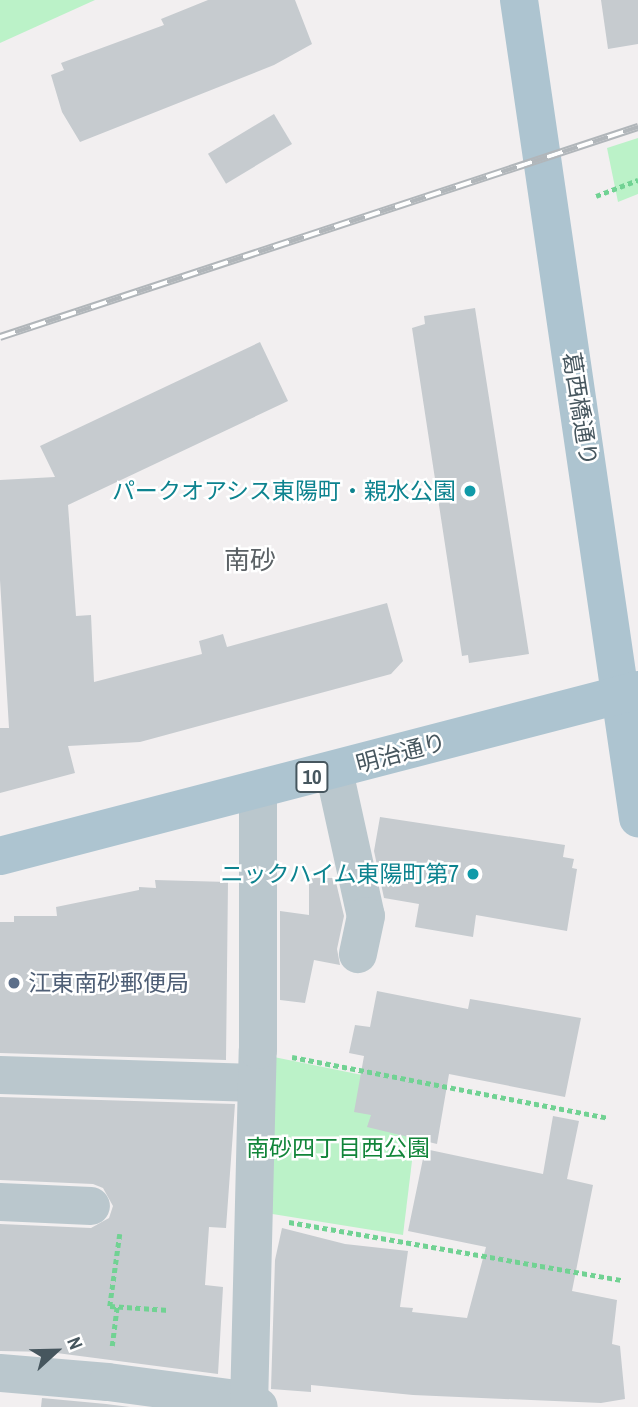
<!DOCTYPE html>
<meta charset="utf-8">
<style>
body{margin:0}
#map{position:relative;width:638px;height:1407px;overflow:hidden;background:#f2eff0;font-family:"Archivo Narrow","Noto Sans JP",sans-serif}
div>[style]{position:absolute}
.green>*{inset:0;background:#bbf2c8}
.building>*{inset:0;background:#c6cbcf;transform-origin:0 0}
.path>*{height:4.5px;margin-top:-2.25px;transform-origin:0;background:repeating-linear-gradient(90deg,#71d293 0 5px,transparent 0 8.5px)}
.minor>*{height:38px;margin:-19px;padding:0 19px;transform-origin:19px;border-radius:19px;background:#bac7cd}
.major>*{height:38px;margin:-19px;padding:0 19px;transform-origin:19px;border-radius:19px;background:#adc4d0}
.rail>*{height:8px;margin-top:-4px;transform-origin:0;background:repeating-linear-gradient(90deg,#fff 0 16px,#b1b6ba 0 32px);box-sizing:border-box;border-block:2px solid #b1b6ba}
.dots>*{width:19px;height:19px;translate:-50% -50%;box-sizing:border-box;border:4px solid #fff;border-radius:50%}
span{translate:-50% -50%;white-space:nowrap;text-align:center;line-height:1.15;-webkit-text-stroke:5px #fff;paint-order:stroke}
.shield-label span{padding:2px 5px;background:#fff;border:2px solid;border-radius:5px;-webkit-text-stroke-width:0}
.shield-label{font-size:21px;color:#46565e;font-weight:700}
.street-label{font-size:23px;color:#46565e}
.culture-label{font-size:23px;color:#0d838f}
.right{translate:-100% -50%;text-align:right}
.service-label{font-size:23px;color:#4e5e75}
.left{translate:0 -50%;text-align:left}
.park-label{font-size:23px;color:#118539}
.quarter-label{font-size:26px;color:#5b6165}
.north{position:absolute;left:21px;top:1316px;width:70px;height:70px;-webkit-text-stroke:5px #fff;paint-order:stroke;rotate:68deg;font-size:19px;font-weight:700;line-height:28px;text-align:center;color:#46565e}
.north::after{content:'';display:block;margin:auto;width:24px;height:32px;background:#46565e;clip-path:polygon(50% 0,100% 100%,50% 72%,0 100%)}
</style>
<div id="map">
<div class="green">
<div style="clip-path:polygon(0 0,95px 0,0 43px)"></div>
<div style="clip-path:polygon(638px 138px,638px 194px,618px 202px,607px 148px)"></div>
<div style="clip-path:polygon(264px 1055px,421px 1087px,403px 1235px,260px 1212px)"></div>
</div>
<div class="building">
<div style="clip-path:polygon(208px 0,295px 0,312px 44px,274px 65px,80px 142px,62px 112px,51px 75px,64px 70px,61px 63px,164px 25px,161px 19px)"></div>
<div style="clip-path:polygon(601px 0,638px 0,638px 44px,608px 49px)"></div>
<div style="left:274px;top:114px;width:35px;height:77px;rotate:59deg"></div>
<div style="clip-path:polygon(475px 308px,529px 654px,469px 663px,468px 655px,462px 656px,412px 328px,425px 324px,424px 316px)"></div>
<div style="clip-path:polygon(260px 342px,288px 401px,68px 505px,76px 616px,91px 615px,94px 682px,202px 654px,199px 641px,223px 634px,227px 647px,387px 603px,403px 661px,391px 674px,140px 742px,68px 746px,75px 773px,0 793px,0 728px,9px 728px,0 580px,0 480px,55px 477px,40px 446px)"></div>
<div style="clip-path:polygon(380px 817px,565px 845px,563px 857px,574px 859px,572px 868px,577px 869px,567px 931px,476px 915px,473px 937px,415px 927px,419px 904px,384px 898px,374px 851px)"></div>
<div style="clip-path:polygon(309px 878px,335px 878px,344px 916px,337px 949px,340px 965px,314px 960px,305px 1003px,280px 1000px,280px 911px,309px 915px)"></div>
<div style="clip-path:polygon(155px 880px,228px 882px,226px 1060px,0 1053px,0 922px,14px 922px,14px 916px,57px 916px,56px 907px,139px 890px,139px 887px,156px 888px)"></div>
<div style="clip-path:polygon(377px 991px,468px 1009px,470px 999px,581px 1018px,565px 1097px,449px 1074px,437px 1144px,367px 1127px,371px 1115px,354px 1112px,364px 1056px,349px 1053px,355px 1025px,370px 1027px)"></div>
<div style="clip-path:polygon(0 1097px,235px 1104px,226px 1228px,209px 1227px,205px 1285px,223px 1287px,218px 1374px,49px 1352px,0 1351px,0 1224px,91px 1228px,109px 1218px,113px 1206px,103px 1188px,93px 1184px,0 1180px)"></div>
<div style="clip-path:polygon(553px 1116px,579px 1121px,567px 1179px,593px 1185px,572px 1291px,617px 1300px,612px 1344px,620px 1346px,625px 1399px,601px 1403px,413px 1395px,311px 1385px,311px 1392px,271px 1389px,275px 1260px,282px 1228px,345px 1244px,408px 1251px,400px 1307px,413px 1308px,412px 1312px,467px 1318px,486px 1247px,408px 1231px,425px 1149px,543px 1174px)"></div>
<div style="clip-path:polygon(42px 1398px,106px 1404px,130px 1407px,41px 1407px)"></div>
</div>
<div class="path">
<div style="left:596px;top:196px;width:45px;rotate:-20.9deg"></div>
<div style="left:292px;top:1057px;width:322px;rotate:10.9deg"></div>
<div style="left:289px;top:1222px;width:338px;rotate:9.9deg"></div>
<div style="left:120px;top:1234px;width:73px;rotate:97.9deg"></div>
<div style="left:110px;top:1306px;width:59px;rotate:3.9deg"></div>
<div style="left:112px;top:1346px;width:40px;rotate:-82.9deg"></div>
</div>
<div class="minor">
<div style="left:334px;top:771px;width:148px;rotate:77.6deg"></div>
<div style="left:366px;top:916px;width:39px;rotate:102deg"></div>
<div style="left:0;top:1075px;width:256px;rotate:1.8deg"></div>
<div style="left:0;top:1202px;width:91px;rotate:2.5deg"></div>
<div style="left:0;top:1373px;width:108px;rotate:4.8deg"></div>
<div style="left:108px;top:1382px;width:130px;rotate:7.5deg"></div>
<div style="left:237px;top:1399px;width:23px;rotate:20deg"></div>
<div style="left:249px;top:1407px;width:357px;rotate:-88.6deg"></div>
<div style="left:258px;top:1050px;width:259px;rotate:-90deg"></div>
</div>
<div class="major">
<div style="left:519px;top:0;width:827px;rotate:81.72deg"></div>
<div style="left:0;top:856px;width:659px;rotate:-14.58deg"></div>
</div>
<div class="rail">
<div style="left:0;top:337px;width:672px;rotate:-18.22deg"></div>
</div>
<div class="dots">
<div style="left:470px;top:491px;background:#0f9aa8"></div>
<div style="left:473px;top:874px;background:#0f9aa8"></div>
<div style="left:14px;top:983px;background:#5c6f8a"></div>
</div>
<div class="shield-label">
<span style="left:312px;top:777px">10</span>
</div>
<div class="street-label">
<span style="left:580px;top:409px;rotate:81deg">葛西橋通り</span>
<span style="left:401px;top:753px;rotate:-15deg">明治通り</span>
</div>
<div class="culture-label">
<span class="right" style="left:456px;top:491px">パークオアシス東陽町・親水公園</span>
<span class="right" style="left:459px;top:874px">ニックハイム東陽町第7</span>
</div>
<div class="service-label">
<span class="left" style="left:28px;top:983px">江東南砂郵便局</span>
</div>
<div class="park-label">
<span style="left:338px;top:1148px">南砂四丁目西公園</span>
</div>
<div class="quarter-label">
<span style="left:250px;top:560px">南砂</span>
</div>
<div class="north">N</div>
</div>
